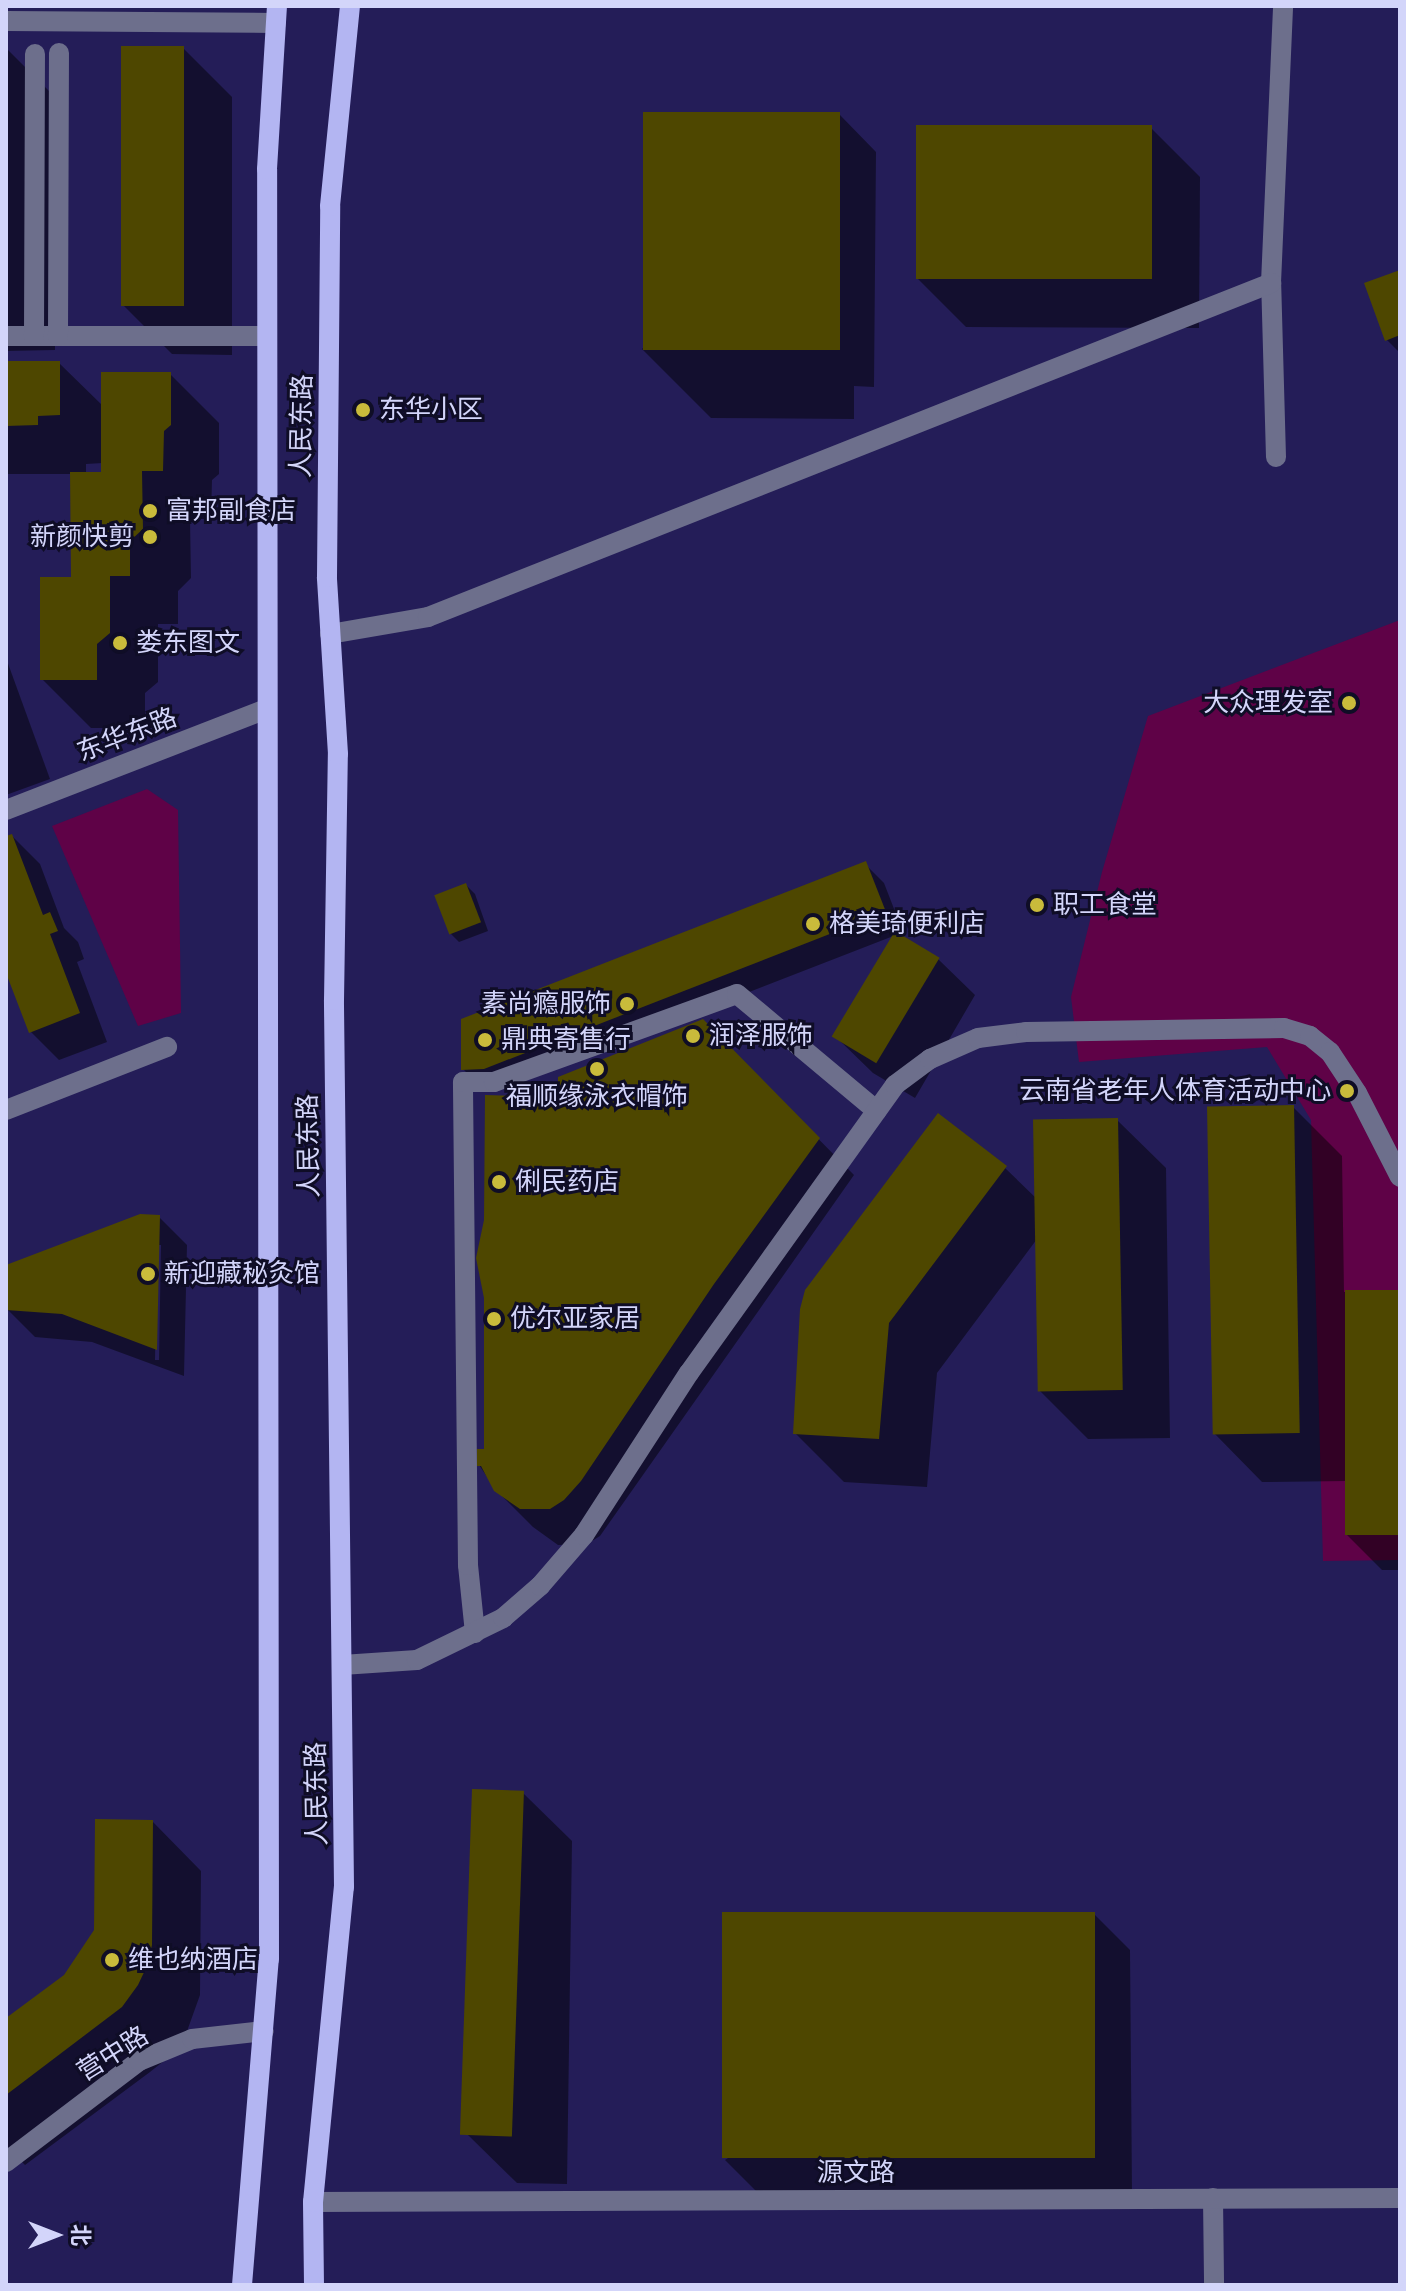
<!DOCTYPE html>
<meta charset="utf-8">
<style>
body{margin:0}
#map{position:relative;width:1406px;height:2291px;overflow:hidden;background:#241d58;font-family:"Work Sans","Noto Sans SC",sans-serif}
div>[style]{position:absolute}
.green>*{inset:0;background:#5f0247}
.shadow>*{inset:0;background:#0007}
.building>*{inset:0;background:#4e4700;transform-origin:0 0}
.minor>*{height:20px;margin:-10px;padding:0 10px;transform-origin:10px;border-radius:10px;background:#6d6f8c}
.major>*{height:20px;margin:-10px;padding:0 10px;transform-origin:10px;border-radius:10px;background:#b3b5f2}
.dots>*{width:22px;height:22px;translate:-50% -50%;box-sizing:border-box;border:4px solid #0f0d26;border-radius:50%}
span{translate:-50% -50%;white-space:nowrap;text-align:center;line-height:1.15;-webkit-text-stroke:6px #0f0d26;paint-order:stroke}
.poi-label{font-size:26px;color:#d3d5fa}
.left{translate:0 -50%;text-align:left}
.right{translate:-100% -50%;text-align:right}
.street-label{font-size:26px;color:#d3d5fa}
.frame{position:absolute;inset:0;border:8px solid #d3d5fa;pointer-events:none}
.north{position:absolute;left:16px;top:2195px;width:80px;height:80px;-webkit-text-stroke:6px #0f0d26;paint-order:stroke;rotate:90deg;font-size:22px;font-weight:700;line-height:32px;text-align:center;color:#d3d5fa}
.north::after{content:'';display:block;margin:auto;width:28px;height:36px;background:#d3d5fa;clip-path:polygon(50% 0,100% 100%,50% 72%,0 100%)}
</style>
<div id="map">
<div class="green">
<div style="clip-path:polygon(1400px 620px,1400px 1560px,1323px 1561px,1311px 1120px,1267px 1047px,1079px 1062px,1071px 997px,1102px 872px,1148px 716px)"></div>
<div style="clip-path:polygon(147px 789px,178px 810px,181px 1013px,138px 1026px,52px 826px)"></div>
</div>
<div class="shadow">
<div style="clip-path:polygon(6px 48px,54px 96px,55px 350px,6px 351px)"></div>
<div style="clip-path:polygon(183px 48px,232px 97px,232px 355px,172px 354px,123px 305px)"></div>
<div style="clip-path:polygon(840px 115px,876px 152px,874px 387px,854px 386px,854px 419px,711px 418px,642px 349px)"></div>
<div style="clip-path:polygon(1151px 128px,1200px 177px,1199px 328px,966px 327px,917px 278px)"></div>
<div style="clip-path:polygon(1400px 272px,1400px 353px,1387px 340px)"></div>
<div style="clip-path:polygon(evenodd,6px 363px,59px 363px,103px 406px,170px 374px,219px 423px,219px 474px,212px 480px,211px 519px,190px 519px,191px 578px,178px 591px,178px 624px,158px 624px,158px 682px,145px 693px,145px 728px,91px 728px,42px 679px,73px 579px,72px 474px,6px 474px,6px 363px,103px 463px,103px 474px,86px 474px,86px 464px,103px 463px)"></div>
<div style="clip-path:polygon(6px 658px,50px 779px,6px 795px)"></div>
<div style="clip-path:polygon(12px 836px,40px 864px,64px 928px,78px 942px,84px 959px,77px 962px,107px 1042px,59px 1060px,31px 1032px,6px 967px,6px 838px)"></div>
<div style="clip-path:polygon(865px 864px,884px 883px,903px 932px,896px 934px,938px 959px,975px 995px,915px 1098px,873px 1073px,836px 1037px,896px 935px,504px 1087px,482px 1088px,463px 1069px)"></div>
<div style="clip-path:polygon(466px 885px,475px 894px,488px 931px,459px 942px,450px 933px)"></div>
<div style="clip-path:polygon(703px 1022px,854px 1175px,600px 1536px,587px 1544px,558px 1545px,533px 1527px,496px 1490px,479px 1465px,486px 1451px,560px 1099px)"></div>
<div style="clip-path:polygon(1293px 1107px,1342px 1156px,1344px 1292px,1400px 1292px,1400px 1570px,1382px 1570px,1346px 1534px,1346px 1481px,1262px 1482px,1214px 1433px)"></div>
<div style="clip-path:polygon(1117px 1120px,1166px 1168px,1170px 1438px,1088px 1439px,1040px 1391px,1037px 1239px,937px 1373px,927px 1487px,844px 1482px,795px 1433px,1005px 1168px,1037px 1199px)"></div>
<div style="clip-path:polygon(evenodd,159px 1217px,187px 1245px,184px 1376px,92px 1342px,35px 1337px,7px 1309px,159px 1217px,157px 1245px,161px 1245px,159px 1360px,155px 1360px,157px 1245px)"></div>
<div style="clip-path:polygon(523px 1793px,572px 1841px,567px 2184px,517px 2183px,468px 2135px)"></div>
<div style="clip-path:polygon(153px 1822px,201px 1871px,200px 1995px,186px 2034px,170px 2056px,150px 2072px,25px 2165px,6px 2146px,6px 2021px,66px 1976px,82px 1955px)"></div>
<div style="clip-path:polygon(1094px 1914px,1130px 1950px,1132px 2194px,761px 2196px,725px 2160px)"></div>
</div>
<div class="building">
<div style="left:121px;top:46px;width:63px;height:260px"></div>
<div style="left:643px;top:112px;width:197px;height:238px"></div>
<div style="left:916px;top:125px;width:236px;height:154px"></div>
<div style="clip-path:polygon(1400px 270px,1400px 335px,1385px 341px,1364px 283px)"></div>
<div style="clip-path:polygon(6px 361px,60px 361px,60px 415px,38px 416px,38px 425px,6px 426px)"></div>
<div style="clip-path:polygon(101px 372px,171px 372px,171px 425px,164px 431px,163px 471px,142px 471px,143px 529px,130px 541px,130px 576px,110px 576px,110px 633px,97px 644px,97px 680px,40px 680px,40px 577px,71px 577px,70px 472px,101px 472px)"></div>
<div style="clip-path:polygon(12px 834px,43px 915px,50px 912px,58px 931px,50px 934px,80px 1013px,29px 1033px,6px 973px,6px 836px)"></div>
<div style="clip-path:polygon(866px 861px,886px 912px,484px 1069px,461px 1070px,461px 1019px)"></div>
<div style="left:466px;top:883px;width:42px;height:34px;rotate:69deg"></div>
<div style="left:895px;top:931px;width:52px;height:123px;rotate:31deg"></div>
<div style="clip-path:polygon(703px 1019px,820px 1138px,714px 1284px,581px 1481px,564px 1500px,550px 1509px,520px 1509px,494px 1491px,481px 1466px,477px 1466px,477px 1449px,484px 1449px,484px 1298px,476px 1258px,484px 1220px,485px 1095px,558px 1097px,558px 1077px)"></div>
<div style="left:1294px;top:1105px;width:328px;height:87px;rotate:89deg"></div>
<div style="clip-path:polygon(938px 1113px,1007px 1166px,889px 1323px,879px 1439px,793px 1434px,800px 1309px,805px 1290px)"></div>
<div style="left:1118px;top:1118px;width:272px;height:85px;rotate:89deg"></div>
<div style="clip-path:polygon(140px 1214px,160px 1215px,157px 1350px,62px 1314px,6px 1310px,6px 1265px)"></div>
<div style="left:1345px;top:1290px;width:55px;height:245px"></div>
<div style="left:472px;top:1789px;width:52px;height:346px;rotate:2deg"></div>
<div style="clip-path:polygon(95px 1819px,153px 1820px,152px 1945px,147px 1966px,138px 1985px,122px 2007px,6px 2095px,6px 2018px,64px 1975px,94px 1930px)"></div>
<div style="left:1095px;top:1912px;width:246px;height:373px;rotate:90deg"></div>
</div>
<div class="minor">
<div style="left:6px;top:21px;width:270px;rotate:0.4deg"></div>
<div style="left:6px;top:336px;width:261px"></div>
<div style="left:34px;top:336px;width:282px;rotate:-89.8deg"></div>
<div style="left:58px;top:336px;width:283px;rotate:-89.8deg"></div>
<div style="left:1276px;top:457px;width:174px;rotate:-91.6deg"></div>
<div style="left:1271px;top:283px;width:277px;rotate:-87.5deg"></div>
<div style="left:330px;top:634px;width:99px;rotate:-9.8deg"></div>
<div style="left:428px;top:617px;width:907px;rotate:-21.61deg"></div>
<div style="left:6px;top:810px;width:279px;rotate:-21.2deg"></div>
<div style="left:6px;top:1110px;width:173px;rotate:-21.4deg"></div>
<div style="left:475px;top:1633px;width:68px;rotate:-95.9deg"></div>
<div style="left:468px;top:1565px;width:483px;rotate:-90.6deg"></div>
<div style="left:463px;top:1082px;width:31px"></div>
<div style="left:494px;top:1082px;width:258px;rotate:-19.9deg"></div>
<div style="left:737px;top:994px;width:182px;rotate:39.9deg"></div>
<div style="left:342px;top:1665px;width:75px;rotate:-3.8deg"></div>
<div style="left:417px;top:1660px;width:96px;rotate:-26deg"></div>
<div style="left:503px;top:1618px;width:49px;rotate:-40.9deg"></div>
<div style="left:540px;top:1586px;width:67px;rotate:-49.2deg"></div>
<div style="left:584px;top:1535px;width:193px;rotate:-57.1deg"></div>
<div style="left:689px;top:1373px;width:354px;rotate:-54.4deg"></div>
<div style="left:895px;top:1085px;width:44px;rotate:-36.6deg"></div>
<div style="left:930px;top:1059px;width:52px;rotate:-23.6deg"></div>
<div style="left:978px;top:1038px;width:48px;rotate:-7.1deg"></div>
<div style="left:1026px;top:1032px;width:258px;rotate:-0.9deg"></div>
<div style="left:1284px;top:1028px;width:27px;rotate:17deg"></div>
<div style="left:1310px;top:1036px;width:26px;rotate:39deg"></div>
<div style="left:1330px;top:1052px;width:49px;rotate:56.6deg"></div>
<div style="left:1357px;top:1093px;width:94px;rotate:62.9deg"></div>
<div style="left:6px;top:2162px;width:167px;rotate:-37.2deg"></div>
<div style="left:139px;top:2061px;width:57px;rotate:-22.5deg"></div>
<div style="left:192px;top:2039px;width:72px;rotate:-6.3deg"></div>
<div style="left:1213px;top:2198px;width:87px;rotate:89.3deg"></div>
<div style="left:313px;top:2202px;width:1087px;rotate:-0.21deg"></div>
</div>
<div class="major">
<div style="left:242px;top:2285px;width:327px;rotate:-85.3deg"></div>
<div style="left:269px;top:1959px;width:1790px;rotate:-90.06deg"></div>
<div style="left:267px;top:169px;width:163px;rotate:-86.5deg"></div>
<div style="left:314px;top:2285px;width:83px;rotate:-90.7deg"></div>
<div style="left:313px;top:2202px;width:317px;rotate:-84.4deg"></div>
<div style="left:344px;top:1887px;width:887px;rotate:-90.65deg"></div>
<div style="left:334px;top:1000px;width:246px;rotate:-89.1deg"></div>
<div style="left:338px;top:754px;width:177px;rotate:-93.6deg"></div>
<div style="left:327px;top:577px;width:371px;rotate:-89.5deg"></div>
<div style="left:330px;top:206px;width:201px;rotate:-84.3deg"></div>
</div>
<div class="dots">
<div style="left:363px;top:410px;background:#c9bb3b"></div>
<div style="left:150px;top:511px;background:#c9bb3b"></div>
<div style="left:150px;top:537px;background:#c9bb3b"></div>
<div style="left:120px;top:643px;background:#c9bb3b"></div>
<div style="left:1349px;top:703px;background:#c9bb3b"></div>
<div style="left:1037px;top:905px;background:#c9bb3b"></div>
<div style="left:813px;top:924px;background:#c9bb3b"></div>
<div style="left:627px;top:1004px;background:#c9bb3b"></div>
<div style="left:693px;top:1036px;background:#c9bb3b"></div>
<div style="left:485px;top:1040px;background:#c9bb3b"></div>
<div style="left:597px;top:1069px;background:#c9bb3b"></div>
<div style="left:1347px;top:1091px;background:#c9bb3b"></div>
<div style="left:499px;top:1182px;background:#c9bb3b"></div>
<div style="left:148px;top:1274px;background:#c9bb3b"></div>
<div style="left:494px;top:1319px;background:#c9bb3b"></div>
<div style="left:112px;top:1960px;background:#c9bb3b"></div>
</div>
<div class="poi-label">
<span class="left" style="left:379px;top:410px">东华小区</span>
<span class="left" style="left:166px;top:511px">富邦副食店</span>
<span class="right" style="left:134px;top:537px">新颜快剪</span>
<span class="left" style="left:136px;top:643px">娄东图文</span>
<span class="right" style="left:1333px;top:703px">大众理发室</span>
<span class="left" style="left:1053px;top:905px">职工食堂</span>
<span class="left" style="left:829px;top:924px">格美琦便利店</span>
<span class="right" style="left:611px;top:1004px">素尚瘾服饰</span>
<span class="left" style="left:709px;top:1036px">润泽服饰</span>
<span class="left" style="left:501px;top:1040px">鼎典寄售行</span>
<span class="right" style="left:1331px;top:1091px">云南省老年人体育活动中心</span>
<span style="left:597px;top:1097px">福顺缘泳衣帽饰</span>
<span class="left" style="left:515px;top:1182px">俐民药店</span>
<span class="left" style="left:164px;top:1274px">新迎藏秘灸馆</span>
<span class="left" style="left:510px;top:1319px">优尔亚家居</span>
<span class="left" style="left:128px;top:1960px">维也纳酒店</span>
</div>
<div class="street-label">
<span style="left:302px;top:426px;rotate:-89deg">人民东路</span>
<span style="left:127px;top:735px;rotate:-21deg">东华东路</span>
<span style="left:309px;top:1146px;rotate:-91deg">人民东路</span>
<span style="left:317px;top:1794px;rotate:-91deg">人民东路</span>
<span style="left:113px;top:2054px;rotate:-32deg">营中路</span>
<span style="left:856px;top:2173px">源文路</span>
</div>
<div class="frame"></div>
<div class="north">北</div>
</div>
